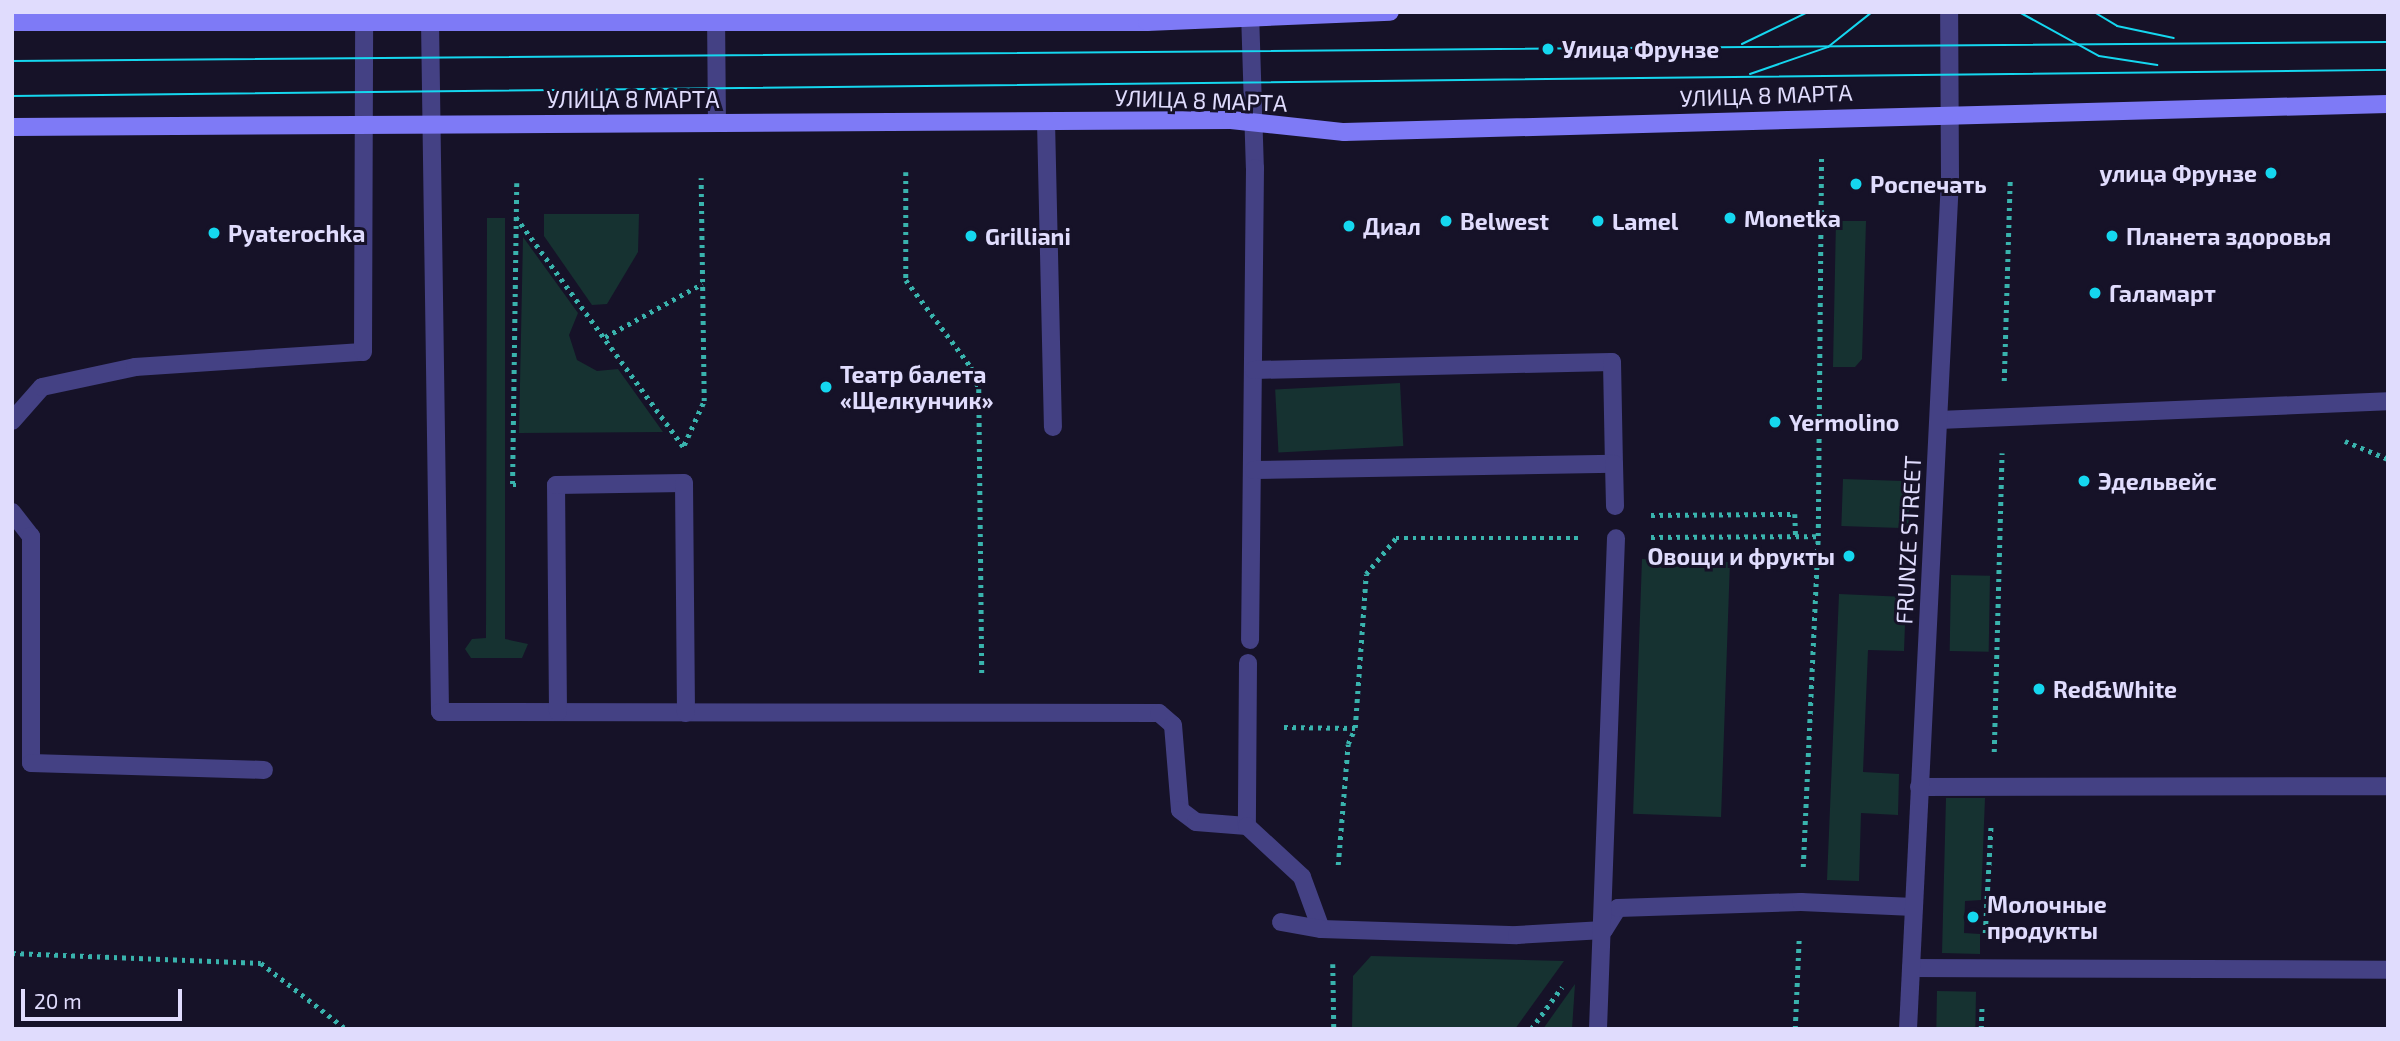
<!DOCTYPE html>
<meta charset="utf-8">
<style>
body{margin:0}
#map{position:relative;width:2400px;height:1041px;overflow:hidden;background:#161228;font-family:"Exo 2",sans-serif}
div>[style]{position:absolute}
.green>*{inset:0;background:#163231;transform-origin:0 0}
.path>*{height:4.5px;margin-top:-2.25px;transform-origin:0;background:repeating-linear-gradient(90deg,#39b3ad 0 3.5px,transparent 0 8.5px)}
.service>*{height:18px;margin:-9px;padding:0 9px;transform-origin:9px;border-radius:9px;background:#444184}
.minor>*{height:18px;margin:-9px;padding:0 9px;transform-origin:9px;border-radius:9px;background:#444184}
.secondary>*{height:18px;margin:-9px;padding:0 9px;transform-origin:9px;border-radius:9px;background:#7e7af6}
.tram>*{height:2px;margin:-1px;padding:0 1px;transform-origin:1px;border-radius:1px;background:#15d7ef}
.dots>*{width:19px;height:19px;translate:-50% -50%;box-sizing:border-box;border:4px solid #161228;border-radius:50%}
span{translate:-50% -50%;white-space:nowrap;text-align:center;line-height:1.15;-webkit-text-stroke:6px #161228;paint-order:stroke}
.poi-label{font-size:23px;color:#e0dcfd;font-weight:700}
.left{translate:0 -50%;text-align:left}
.right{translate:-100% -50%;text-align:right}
.street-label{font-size:23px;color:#e0dcfd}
.frame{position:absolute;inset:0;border:14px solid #e0dcfd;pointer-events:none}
.scale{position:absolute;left:21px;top:989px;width:161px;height:32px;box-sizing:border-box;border:4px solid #e0dcfd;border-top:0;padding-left:9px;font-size:21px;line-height:24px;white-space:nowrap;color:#e0dcfd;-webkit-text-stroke:5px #161228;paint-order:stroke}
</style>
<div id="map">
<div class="green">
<div style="clip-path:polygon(544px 214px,639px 214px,638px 252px,607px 304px,592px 305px,544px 236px)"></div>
<div style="clip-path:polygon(487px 218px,505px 218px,505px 639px,528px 644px,522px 658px,471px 658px,465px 649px,472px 639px,486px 638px)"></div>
<div style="clip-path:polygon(1836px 221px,1866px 221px,1862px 359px,1855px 367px,1833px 367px)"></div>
<div style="clip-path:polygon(523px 237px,578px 313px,569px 335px,577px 360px,597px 371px,618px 369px,663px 432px,519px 433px)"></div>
<div style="left:1400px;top:383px;width:63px;height:125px;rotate:87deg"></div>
<div style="left:1843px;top:479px;width:67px;height:47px;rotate:2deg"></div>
<div style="left:1642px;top:559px;width:88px;height:255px;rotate:2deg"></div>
<div style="left:1951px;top:575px;width:39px;height:76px;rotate:1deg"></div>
<div style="clip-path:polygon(1839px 594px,1906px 597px,1904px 651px,1868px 650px,1863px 772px,1899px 774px,1898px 815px,1861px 813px,1859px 881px,1827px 880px)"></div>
<div style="clip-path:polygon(1946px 798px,1985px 798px,1981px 900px,1965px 901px,1964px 933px,1980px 934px,1980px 954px,1942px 953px)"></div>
<div style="clip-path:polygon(1371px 956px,1564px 961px,1515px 1029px,1352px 1029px,1353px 976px)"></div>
<div style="clip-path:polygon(1575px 984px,1572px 1029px,1543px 1029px)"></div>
<div style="left:1937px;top:991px;width:39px;height:38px;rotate:1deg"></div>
</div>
<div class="path">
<div style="left:906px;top:172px;width:108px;rotate:90deg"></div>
<div style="left:906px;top:280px;width:109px;rotate:53.2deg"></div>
<div style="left:971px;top:367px;width:23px;rotate:70deg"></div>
<div style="left:979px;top:389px;width:288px;rotate:89.4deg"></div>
<div style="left:517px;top:183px;width:302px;rotate:90.8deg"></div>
<div style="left:513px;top:485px;width:5px"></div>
<div style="left:516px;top:217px;width:285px;rotate:53.9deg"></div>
<div style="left:605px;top:337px;width:111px;rotate:-28.7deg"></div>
<div style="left:2004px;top:381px;width:202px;rotate:-88.3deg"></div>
<div style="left:2345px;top:441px;width:47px;rotate:22.7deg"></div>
<div style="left:684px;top:445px;width:48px;rotate:-65.6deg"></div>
<div style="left:704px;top:401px;width:223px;rotate:-90.8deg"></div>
<div style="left:1651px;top:515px;width:144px;rotate:-0.4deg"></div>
<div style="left:1795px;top:514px;width:23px;rotate:88deg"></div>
<div style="left:1651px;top:537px;width:166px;rotate:-0.3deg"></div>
<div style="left:1284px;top:727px;width:71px;rotate:0.8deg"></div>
<div style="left:1355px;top:728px;width:154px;rotate:-85.9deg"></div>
<div style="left:1366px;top:574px;width:47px;rotate:-50.2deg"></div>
<div style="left:1396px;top:538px;width:183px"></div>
<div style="left:1994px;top:752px;width:299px;rotate:-88.5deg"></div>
<div style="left:1338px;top:865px;width:121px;rotate:-85.3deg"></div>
<div style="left:1348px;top:744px;width:17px;rotate:-66deg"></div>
<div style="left:1803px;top:867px;width:331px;rotate:-87.4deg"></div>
<div style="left:1818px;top:536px;width:381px;rotate:-89.5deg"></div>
<div style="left:1985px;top:933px;width:110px;rotate:-86.9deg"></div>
<div style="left:12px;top:953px;width:249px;rotate:2.3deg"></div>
<div style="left:261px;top:963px;width:108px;rotate:37.8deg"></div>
<div style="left:1333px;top:964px;width:65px;rotate:89.1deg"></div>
<div style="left:1531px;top:1029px;width:52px;rotate:-53.6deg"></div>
<div style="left:1795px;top:1029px;width:91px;rotate:-87.5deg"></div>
<div style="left:1981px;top:1029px;width:24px;rotate:-88deg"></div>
</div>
<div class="service">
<div style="left:716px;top:12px;width:111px;rotate:89.5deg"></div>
<div style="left:1250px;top:12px;width:156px;rotate:88.2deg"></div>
<div style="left:1255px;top:168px;width:472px;rotate:90.6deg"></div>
<div style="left:430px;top:21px;width:691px;rotate:89.17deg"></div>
<div style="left:440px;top:712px;width:719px;rotate:0.08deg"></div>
<div style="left:1159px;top:713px;width:18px;rotate:41deg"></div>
<div style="left:1173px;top:725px;width:85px;rotate:85.3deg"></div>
<div style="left:1180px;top:810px;width:20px;rotate:37deg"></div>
<div style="left:1196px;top:822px;width:51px;rotate:4.5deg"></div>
<div style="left:1046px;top:121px;width:306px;rotate:88.7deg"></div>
<div style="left:1254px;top:370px;width:358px;rotate:-1.3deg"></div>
<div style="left:1612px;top:362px;width:102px;rotate:88.9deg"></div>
<div style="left:1939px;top:420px;width:449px;rotate:-2.4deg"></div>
<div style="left:12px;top:421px;width:45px;rotate:-48.6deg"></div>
<div style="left:42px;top:387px;width:95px;rotate:-12.1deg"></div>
<div style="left:135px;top:367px;width:228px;rotate:-3.8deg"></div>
<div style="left:363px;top:352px;width:331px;rotate:-89.8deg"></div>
<div style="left:1254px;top:470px;width:360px;rotate:-1deg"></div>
<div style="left:1614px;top:464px;width:42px;rotate:88.6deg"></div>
<div style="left:12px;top:512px;width:31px;rotate:52deg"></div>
<div style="left:31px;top:536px;width:227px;rotate:90deg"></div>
<div style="left:31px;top:763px;width:233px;rotate:1.7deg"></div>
<div style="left:1248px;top:663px;width:163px;rotate:90.4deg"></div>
<div style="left:1247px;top:826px;width:75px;rotate:42.8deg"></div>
<div style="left:1302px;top:877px;width:55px;rotate:69.9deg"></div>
<div style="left:1321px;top:929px;width:196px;rotate:1.8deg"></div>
<div style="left:1517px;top:935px;width:87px;rotate:-3.3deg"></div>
<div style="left:1604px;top:930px;width:26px;rotate:-58deg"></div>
<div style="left:1618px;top:908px;width:183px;rotate:-1.9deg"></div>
<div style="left:1801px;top:902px;width:113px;rotate:2.5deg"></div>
<div style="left:558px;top:712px;width:227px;rotate:-90.5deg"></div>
<div style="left:556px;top:485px;width:128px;rotate:-0.9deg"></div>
<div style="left:684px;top:483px;width:230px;rotate:89.5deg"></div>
<div style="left:1919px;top:787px;width:469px;rotate:-0.1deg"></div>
<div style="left:1281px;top:922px;width:41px;rotate:9.9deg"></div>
<div style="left:1911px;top:968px;width:477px;rotate:0.2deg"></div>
<div style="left:1598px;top:1029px;width:491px;rotate:-87.9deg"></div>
</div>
<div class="minor">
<div style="left:1908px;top:1029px;width:852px;rotate:-87.17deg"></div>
<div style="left:1950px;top:178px;width:166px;rotate:-90.3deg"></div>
</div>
<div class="secondary">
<div style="left:12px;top:22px;width:1135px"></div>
<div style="left:1147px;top:22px;width:243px;rotate:-2.4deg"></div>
<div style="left:12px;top:127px;width:1219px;rotate:-0.33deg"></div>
<div style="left:1231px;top:120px;width:114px;rotate:6.1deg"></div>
<div style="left:1344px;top:132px;width:1044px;rotate:-1.54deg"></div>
</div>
<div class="tram">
<div style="left:2019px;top:12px;width:91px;rotate:28.8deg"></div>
<div style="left:2099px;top:56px;width:59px;rotate:8.8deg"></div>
<div style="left:2094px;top:12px;width:27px;rotate:31deg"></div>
<div style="left:2117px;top:26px;width:58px;rotate:11.9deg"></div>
<div style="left:1742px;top:44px;width:73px;rotate:-25.9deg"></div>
<div style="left:12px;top:61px;width:2376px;rotate:-0.46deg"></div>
<div style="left:1750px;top:74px;width:83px;rotate:-19.1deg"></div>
<div style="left:1828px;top:47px;width:56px;rotate:-38.5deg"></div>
<div style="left:12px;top:96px;width:2376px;rotate:-0.63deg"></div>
</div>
<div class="dots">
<div style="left:1548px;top:49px;background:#15d7ef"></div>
<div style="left:2271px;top:173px;background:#15d7ef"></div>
<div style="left:1856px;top:184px;background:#15d7ef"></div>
<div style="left:1730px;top:218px;background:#15d7ef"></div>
<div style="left:1446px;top:221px;background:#15d7ef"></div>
<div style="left:1598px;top:221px;background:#15d7ef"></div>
<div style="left:1349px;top:226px;background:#15d7ef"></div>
<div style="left:214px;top:233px;background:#15d7ef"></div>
<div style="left:971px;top:236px;background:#15d7ef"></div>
<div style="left:2112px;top:236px;background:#15d7ef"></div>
<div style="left:2095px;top:293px;background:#15d7ef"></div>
<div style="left:826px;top:387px;background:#15d7ef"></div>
<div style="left:1775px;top:422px;background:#15d7ef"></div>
<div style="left:2084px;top:481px;background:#15d7ef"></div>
<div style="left:1849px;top:556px;background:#15d7ef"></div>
<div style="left:2039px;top:689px;background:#15d7ef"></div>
<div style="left:1973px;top:917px;background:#15d7ef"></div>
</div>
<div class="poi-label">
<span class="left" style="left:1562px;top:49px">Улица Фрунзе</span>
<span class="right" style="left:2257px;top:173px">улица Фрунзе</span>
<span class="left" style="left:1870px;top:184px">Роспечать</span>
<span class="left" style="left:1744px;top:218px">Monetka</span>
<span class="left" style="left:1460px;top:221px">Belwest</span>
<span class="left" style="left:1612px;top:221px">Lamel</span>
<span class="left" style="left:1363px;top:226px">Диал</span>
<span class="left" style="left:228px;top:233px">Pyaterochka</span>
<span class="left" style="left:985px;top:236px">Grilliani</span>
<span class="left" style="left:2126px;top:236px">Планета здоровья</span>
<span class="left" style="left:2109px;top:293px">Галамарт</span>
<span class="left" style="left:840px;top:387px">Театр балета<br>«Щелкунчик»</span>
<span class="left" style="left:1789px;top:422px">Yermolino</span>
<span class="left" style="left:2098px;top:481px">Эдельвейс</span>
<span class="right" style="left:1835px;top:556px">Овощи и фрукты</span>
<span class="left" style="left:2053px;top:689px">Red&amp;White</span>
<span class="left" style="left:1987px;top:917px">Молочные<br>продукты</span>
</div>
<div class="street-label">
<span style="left:1766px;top:95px;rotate:-2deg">УЛИЦА 8 МАРТА</span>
<span style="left:633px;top:99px">УЛИЦА 8 МАРТА</span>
<span style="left:1201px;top:100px;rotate:2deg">УЛИЦА 8 МАРТА</span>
<span style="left:1908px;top:540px;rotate:-87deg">FRUNZE STREET</span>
</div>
<div class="frame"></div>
<div class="scale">20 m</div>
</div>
